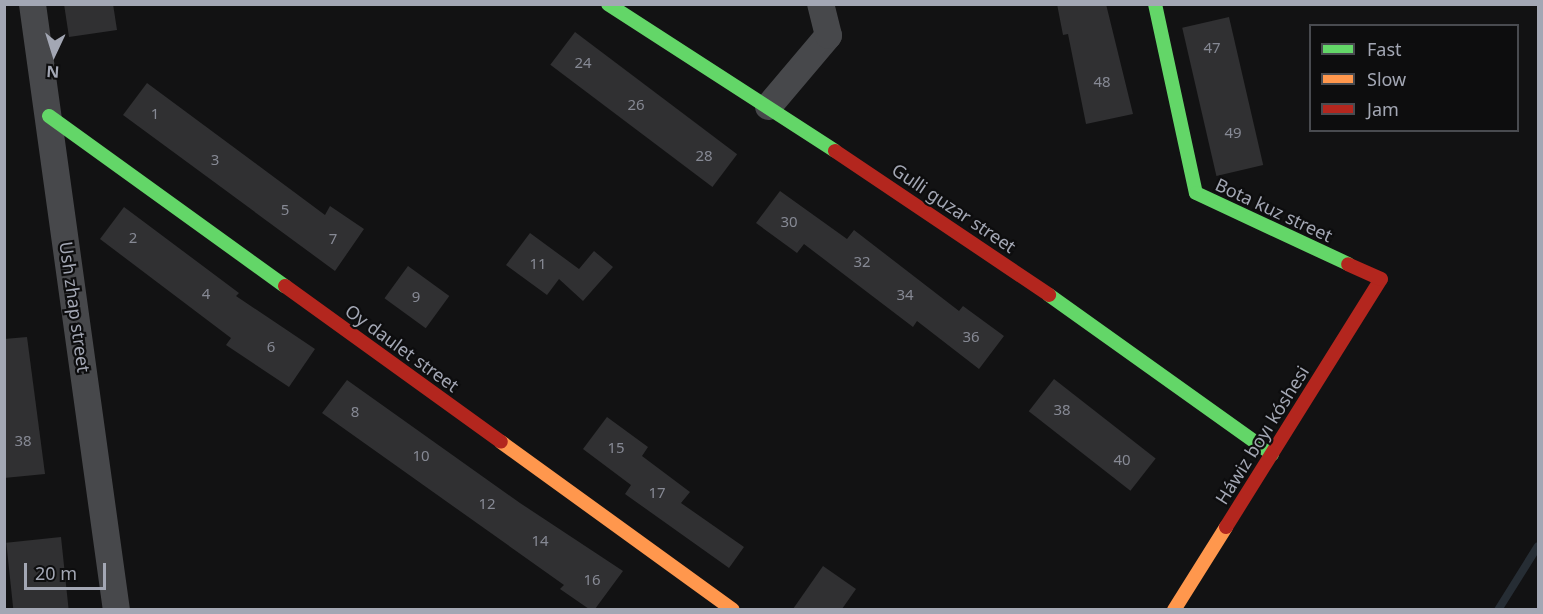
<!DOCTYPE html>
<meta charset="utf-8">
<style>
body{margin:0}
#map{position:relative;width:1543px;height:614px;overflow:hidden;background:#121213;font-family:"Noto Sans",sans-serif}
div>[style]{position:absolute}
.stream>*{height:8px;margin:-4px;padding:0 4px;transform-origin:4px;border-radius:4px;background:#262d34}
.building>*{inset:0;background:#303032;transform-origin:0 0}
.street>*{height:27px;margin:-13.5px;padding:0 13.5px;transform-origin:13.5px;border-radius:13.5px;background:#47484b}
.fast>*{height:14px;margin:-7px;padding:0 7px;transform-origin:7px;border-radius:7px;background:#63d668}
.slow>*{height:14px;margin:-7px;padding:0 7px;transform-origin:7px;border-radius:7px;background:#ff974d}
.jam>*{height:14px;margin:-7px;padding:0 7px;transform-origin:7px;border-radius:7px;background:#b3261e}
span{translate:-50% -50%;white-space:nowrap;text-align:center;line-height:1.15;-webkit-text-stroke:4.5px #0d0d0e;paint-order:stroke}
.number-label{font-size:15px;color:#868994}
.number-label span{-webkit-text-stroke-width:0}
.street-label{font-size:18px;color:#a3a7b4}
.frame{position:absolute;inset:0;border:6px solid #a3a7b4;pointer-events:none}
.legend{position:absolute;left:1309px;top:24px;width:210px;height:108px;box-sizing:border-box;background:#0d0d0e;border:2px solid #494b50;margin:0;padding:8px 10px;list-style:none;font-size:18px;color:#a3a7b4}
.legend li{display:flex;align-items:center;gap:12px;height:30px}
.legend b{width:30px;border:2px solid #494b50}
.north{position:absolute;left:24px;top:24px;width:60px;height:60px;-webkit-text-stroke:4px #0d0d0e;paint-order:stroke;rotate:184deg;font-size:16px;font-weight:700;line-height:24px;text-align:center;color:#a3a7b4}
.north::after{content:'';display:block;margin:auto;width:21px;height:27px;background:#a3a7b4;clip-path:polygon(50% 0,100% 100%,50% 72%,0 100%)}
.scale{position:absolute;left:24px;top:563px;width:82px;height:27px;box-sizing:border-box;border:3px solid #a3a7b4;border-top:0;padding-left:8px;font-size:18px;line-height:21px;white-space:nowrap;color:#a3a7b4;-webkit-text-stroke:4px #0d0d0e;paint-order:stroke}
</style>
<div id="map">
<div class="stream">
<div style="left:1498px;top:610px;width:75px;rotate:-58deg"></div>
</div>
<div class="building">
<div style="clip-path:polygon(64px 4px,113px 4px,117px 30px,69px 37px)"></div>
<div style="clip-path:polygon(1057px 4px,1106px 4px,1133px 114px,1086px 124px,1068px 34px,1063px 35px)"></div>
<div style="left:1229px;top:17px;width:152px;height:48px;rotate:77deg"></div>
<div style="left:575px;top:32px;width:203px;height:41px;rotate:37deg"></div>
<div style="clip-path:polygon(147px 83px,325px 215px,330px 206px,364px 229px,335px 271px,123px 115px)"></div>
<div style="clip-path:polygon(780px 191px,847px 239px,854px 230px,959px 311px,963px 306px,1004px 336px,979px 369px,917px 321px,913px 327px,804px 244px,797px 253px,756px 223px)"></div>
<div style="clip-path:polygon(124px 207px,239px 293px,236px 296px,315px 349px,289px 387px,226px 345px,231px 338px,100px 239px)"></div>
<div style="clip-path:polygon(530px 233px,579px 269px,594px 251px,613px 267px,583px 301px,559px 279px,547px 295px,506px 265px)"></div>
<div style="left:408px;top:266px;width:51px;height:40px;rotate:36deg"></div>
<div style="clip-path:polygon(27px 337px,45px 474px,4px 478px,4px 339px)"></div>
<div style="left:1054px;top:379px;width:129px;height:41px;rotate:38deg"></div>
<div style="clip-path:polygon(347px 380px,520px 503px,623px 571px,595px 609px,589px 609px,560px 589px,564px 585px,322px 413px)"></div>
<div style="clip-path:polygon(607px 417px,648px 447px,642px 456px,690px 492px,681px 503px,744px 547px,729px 568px,625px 494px,631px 485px,583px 449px)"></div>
<div style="left:61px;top:537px;width:72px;height:55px;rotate:84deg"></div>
<div style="clip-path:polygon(823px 566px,856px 589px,842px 609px,793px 609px)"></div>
</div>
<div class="street">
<div style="left:32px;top:4px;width:612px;rotate:82.11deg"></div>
<div style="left:768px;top:106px;width:93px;rotate:-49.8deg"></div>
<div style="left:828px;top:35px;width:32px;rotate:-104deg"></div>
</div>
<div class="fast">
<div style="left:608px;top:4px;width:270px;rotate:32.9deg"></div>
<div style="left:1155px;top:4px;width:193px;rotate:77.8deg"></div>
<div style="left:1196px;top:193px;width:168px;rotate:25deg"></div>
<div style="left:49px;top:116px;width:291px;rotate:35.8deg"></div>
<div style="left:1049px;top:295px;width:274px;rotate:35.5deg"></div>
</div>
<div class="slow">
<div style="left:501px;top:442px;width:286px;rotate:35.9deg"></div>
<div style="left:1174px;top:610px;width:98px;rotate:-57.9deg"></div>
</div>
<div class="jam">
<div style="left:835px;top:151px;width:258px;rotate:33.9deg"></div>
<div style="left:285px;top:286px;width:266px;rotate:35.8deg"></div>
<div style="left:1226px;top:527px;width:292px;rotate:-58deg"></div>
<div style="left:1381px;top:279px;width:36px;rotate:-156deg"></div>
</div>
<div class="number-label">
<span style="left:1212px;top:48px">47</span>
<span style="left:583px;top:63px">24</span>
<span style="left:1102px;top:82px">48</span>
<span style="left:636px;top:105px">26</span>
<span style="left:155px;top:114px">1</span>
<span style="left:1233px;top:133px">49</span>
<span style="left:704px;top:156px">28</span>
<span style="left:215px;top:160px">3</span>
<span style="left:285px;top:210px">5</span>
<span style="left:789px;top:222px">30</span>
<span style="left:133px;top:238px">2</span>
<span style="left:333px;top:239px">7</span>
<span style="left:862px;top:262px">32</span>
<span style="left:538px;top:264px">11</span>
<span style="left:206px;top:294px">4</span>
<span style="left:905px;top:295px">34</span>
<span style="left:416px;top:297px">9</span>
<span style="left:971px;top:337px">36</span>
<span style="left:271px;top:347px">6</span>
<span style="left:1062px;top:410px">38</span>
<span style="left:355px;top:412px">8</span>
<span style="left:23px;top:441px">38</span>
<span style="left:616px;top:448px">15</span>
<span style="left:421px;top:456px">10</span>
<span style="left:1122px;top:460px">40</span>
<span style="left:657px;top:493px">17</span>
<span style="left:487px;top:504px">12</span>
<span style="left:540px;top:541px">14</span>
<span style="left:592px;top:580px">16</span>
</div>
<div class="street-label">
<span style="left:954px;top:208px;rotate:34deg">Gulli guzar street</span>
<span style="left:1274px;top:210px;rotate:25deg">Bota kuz street</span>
<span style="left:75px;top:307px;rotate:82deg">Ush zhap street</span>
<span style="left:402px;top:348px;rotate:36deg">Oy daulet street</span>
<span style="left:1262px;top:435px;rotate:-58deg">Háwiz boyı kóshesi</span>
</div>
<div class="frame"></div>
<ul class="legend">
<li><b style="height:8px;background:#63d668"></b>Fast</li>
<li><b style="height:8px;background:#ff974d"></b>Slow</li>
<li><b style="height:8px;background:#b3261e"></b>Jam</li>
</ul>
<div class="north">N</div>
<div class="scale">20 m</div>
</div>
